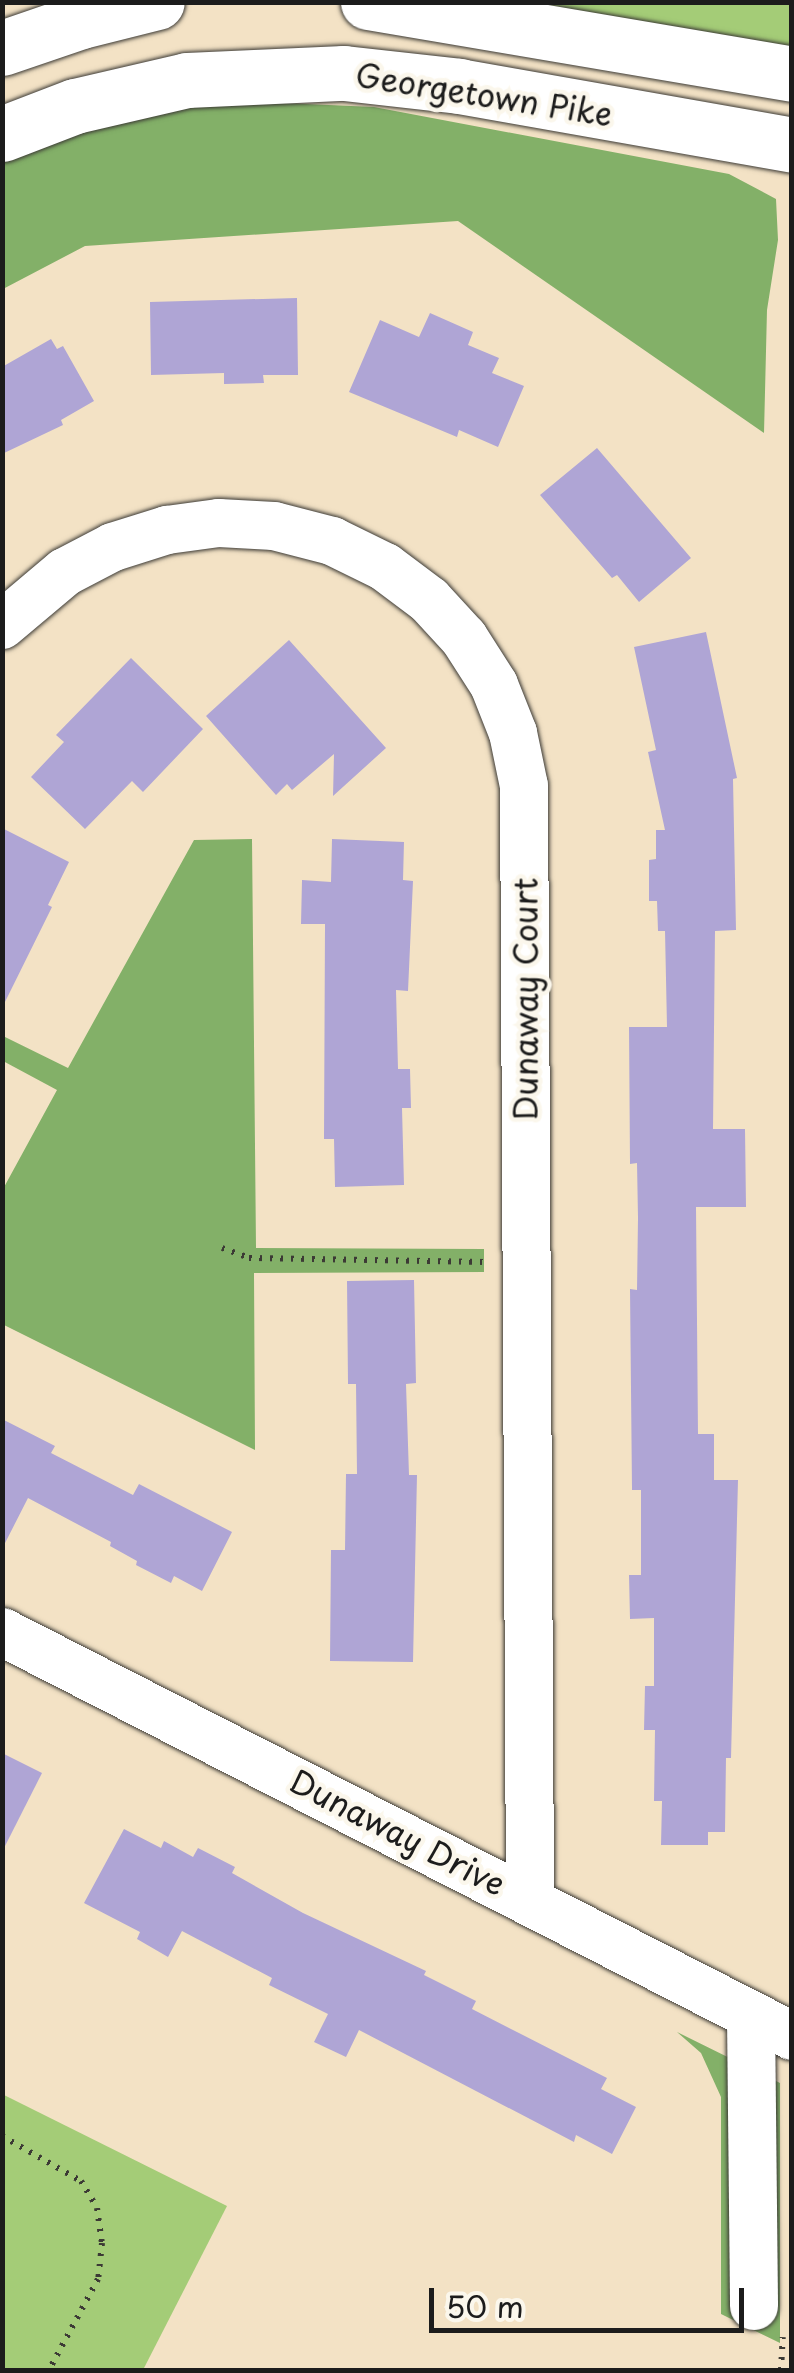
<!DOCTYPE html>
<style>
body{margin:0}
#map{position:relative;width:794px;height:2373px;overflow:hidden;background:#f3e2c5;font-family:"Playpen Sans",sans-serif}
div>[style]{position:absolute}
.green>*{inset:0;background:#a4cc77}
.forest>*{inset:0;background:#83b068}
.building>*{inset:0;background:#afa5d5}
.path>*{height:6px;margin-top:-3px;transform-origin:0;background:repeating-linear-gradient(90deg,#3c3a35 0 2.5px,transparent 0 10.5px)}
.roads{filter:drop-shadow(0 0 2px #3c3a35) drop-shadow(0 0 2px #3c3a35)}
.minor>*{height:48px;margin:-24px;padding:0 24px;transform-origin:24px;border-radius:24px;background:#fff}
.primary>*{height:55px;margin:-27.5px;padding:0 27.5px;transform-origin:27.5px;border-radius:27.5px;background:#fff}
span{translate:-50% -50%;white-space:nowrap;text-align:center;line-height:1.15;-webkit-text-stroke:9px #fbf7ec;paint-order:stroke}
.street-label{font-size:32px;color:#1c1c1c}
.frame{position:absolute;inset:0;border:5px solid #1c1c1c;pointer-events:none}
.scale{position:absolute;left:429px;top:2288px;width:315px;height:45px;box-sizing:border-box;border:5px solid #1c1c1c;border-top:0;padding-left:12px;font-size:30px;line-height:35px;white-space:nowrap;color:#1c1c1c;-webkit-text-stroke:8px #fbf7ec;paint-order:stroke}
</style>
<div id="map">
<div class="green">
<div style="clip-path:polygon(468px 3px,791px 3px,791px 63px)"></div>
<div style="clip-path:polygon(2px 2094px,227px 2206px,143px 2370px,3px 2370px)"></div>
</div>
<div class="forest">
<div style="clip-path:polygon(238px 101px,374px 107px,729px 174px,776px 199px,778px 240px,767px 310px,764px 433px,458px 221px,85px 246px,3px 289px,3px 163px,99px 120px)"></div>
<div style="clip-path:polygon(252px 839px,256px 1248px,484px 1249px,484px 1272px,254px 1273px,255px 1450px,2px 1324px,3px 1189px,57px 1090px,3px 1061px,3px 1036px,68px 1068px,194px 840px)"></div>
<div style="clip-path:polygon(677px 2032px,780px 2083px,780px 2343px,721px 2314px,721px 2097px,701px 2053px)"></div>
</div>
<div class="building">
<div style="clip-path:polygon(297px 298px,298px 375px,263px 375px,264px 383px,224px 384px,224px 373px,151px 375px,150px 302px)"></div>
<div style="clip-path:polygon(430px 313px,473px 332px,468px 345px,499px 358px,492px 373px,524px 386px,498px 447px,459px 430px,457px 437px,349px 392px,380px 320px,419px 337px)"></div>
<div style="clip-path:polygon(51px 339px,57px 349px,63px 346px,94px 401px,61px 420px,63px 425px,2px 454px,2px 367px)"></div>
<div style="clip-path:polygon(597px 448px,691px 558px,639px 602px,617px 575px,612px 578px,540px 495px)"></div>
<div style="clip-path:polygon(706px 632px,737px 778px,733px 779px,736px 930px,715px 931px,713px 1129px,745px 1129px,746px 1207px,696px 1207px,698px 1434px,714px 1434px,714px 1480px,738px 1480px,731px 1758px,726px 1758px,725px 1832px,708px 1832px,708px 1845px,661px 1845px,662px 1801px,654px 1801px,655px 1730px,644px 1730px,645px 1686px,654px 1686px,654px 1618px,630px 1619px,629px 1575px,641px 1575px,641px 1490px,632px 1490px,630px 1289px,637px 1290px,638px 1218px,637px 1163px,630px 1164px,629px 1027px,667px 1027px,665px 931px,658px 931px,657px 901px,649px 901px,649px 860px,656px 859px,656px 830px,665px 830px,648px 752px,656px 750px,634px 647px)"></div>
<div style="clip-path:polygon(289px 640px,386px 748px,333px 796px,334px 754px,292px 790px,287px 784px,276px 795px,206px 716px)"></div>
<div style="clip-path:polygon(131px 658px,203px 729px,143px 792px,132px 781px,85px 829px,31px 777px,64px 742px,56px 735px)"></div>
<div style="clip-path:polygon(2px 828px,69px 862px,48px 905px,52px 907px,2px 1008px)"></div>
<div style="clip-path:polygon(332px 839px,404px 842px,403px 880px,413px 881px,408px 991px,396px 990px,398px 1069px,410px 1069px,411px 1108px,402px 1108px,404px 1185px,335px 1187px,334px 1139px,324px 1139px,325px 924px,301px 924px,302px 880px,331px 882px)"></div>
<div style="clip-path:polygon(414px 1280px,416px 1383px,406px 1384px,409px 1475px,417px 1475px,413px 1662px,330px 1661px,331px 1550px,345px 1550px,346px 1474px,357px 1474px,356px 1384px,348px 1384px,347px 1281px)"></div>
<div style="clip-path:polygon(2px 1419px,55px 1446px,51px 1453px,133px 1495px,139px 1484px,232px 1532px,202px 1591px,174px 1576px,171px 1583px,136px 1565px,137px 1561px,110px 1546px,111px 1542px,28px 1498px,2px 1549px)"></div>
<div style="clip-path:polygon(2px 1753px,42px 1773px,2px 1852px)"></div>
<div style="clip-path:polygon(124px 1829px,161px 1848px,164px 1841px,193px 1857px,198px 1848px,235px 1867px,232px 1873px,303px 1913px,426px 1971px,424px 1975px,476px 2001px,472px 2009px,607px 2078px,601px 2089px,636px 2107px,612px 2154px,576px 2135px,574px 2142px,359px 2030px,346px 2057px,314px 2042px,328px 2014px,269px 1985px,272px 1978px,182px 1931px,168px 1957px,137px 1939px,140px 1932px,84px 1903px)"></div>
</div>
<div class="path">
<div style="left:792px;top:284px;width:19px;rotate:90deg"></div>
<div style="left:222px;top:1248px;width:29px;rotate:20deg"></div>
<div style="left:249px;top:1258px;width:236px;rotate:1deg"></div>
<div style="left:2px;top:2136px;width:91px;rotate:29.7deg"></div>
<div style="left:81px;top:2181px;width:31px;rotate:59deg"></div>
<div style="left:97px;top:2208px;width:35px;rotate:82deg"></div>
<div style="left:102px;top:2243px;width:36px;rotate:96deg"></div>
<div style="left:98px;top:2279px;width:103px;rotate:118.3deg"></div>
<div style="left:781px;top:2370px;width:33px;rotate:-87deg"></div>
</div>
<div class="roads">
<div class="minor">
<div style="left:2px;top:625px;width:82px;rotate:-40.1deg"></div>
<div style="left:65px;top:572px;width:54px;rotate:-27.5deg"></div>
<div style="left:113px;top:547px;width:57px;rotate:-17.5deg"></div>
<div style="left:167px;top:530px;width:52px;rotate:-7.7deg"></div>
<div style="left:219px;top:523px;width:55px;rotate:3.1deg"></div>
<div style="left:274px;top:526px;width:60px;rotate:14.5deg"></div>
<div style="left:332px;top:541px;width:59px;rotate:26.1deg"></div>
<div style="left:385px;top:567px;width:55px;rotate:36.9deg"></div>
<div style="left:429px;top:600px;width:52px;rotate:47.4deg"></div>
<div style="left:464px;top:638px;width:56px;rotate:57.4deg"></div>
<div style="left:494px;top:685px;width:52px;rotate:68.4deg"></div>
<div style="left:513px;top:733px;width:54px;rotate:78.3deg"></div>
<div style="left:524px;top:786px;width:1112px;rotate:89.69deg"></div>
<div style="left:2px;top:1632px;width:887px;rotate:27.08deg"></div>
<div style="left:751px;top:2016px;width:290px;rotate:89.4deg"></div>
</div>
<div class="primary">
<div style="left:368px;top:2px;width:430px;rotate:9.6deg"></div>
<div style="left:2px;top:48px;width:83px;rotate:-18.9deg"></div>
<div style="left:81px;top:21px;width:78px;rotate:-14deg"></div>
<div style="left:2px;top:134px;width:78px;rotate:-21deg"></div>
<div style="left:75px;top:106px;width:115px;rotate:-13.1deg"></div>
<div style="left:187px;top:80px;width:157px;rotate:-2.6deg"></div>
<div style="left:344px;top:73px;width:116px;rotate:6.4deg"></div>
<div style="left:459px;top:86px;width:338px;rotate:10deg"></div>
</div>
</div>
<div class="street-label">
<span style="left:484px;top:94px;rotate:9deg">Georgetown Pike</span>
<span style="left:525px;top:999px;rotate:-90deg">Dunaway Court</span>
<span style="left:398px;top:1832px;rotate:27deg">Dunaway Drive</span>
</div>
<div class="frame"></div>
<div class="scale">50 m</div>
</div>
